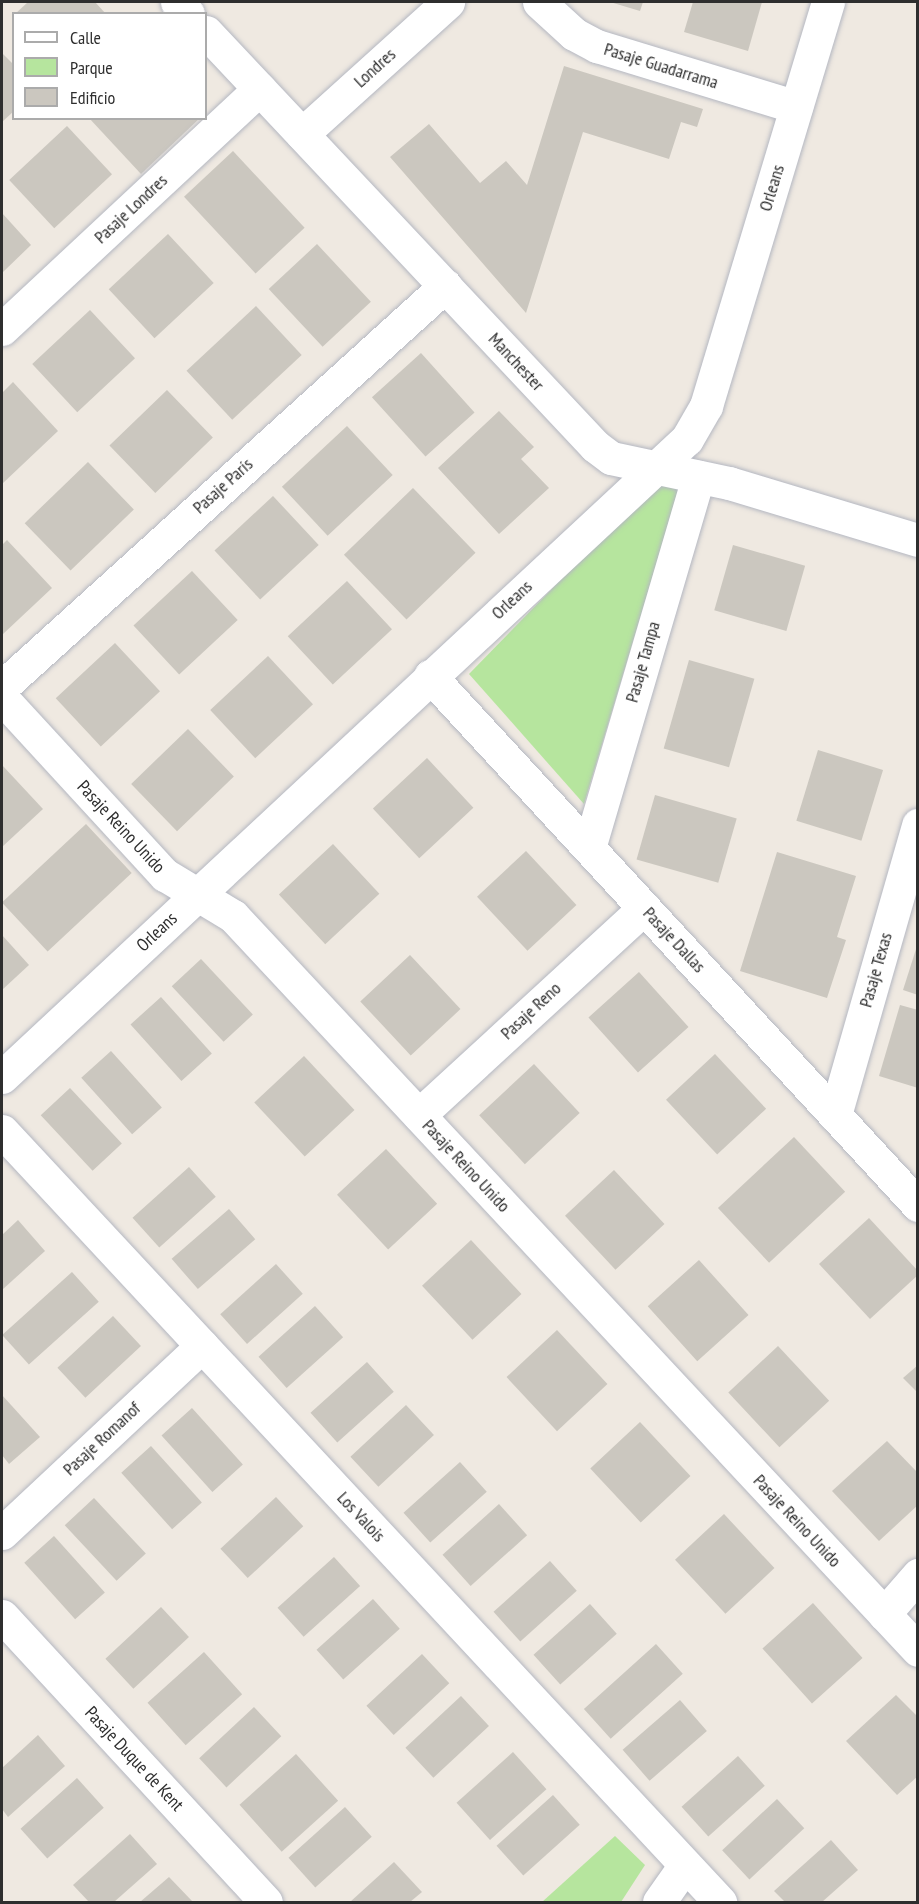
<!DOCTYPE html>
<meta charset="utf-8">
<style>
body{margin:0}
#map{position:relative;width:919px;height:1904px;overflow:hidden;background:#efe9e1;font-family:"PT Sans Narrow",sans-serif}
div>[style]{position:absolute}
.green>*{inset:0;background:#b6e59e}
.building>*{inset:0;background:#cbc7bf;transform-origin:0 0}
.roads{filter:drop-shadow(0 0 2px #b4b7c1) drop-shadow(0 0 2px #b4b7c1)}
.minor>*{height:33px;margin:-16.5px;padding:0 16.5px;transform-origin:16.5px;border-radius:16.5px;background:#fff}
span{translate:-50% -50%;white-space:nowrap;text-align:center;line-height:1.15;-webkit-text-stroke:6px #fff;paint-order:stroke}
.street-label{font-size:18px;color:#2e2e2e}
.frame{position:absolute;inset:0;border:3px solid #2e2e2e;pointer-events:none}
.legend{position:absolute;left:12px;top:12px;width:195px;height:108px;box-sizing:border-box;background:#fff;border:2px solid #ababab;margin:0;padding:8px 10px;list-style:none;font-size:18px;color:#2e2e2e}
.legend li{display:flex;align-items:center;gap:12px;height:30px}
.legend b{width:30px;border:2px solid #ababab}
</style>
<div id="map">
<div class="green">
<div style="clip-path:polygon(664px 474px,681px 482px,584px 804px,469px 674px)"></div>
<div style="clip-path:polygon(615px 1836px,645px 1865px,621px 1902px,542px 1902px)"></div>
</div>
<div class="building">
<div style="clip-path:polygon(28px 2px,95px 2px,106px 14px,15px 14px)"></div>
<div style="clip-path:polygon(610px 2px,643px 2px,640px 11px)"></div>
<div style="clip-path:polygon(693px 2px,762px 2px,748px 51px,684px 32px)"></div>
<div style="clip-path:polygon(2px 53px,14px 65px,14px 111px,2px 122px)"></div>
<div style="clip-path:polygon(564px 66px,703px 109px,697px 127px,681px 122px,669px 159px,583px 132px,526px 313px,390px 157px,429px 124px,480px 183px,506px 161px,527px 185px)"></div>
<div style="clip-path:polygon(89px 118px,200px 118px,141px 174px)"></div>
<div style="left:67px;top:126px;width:66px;height:79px;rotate:47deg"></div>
<div style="left:233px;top:151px;width:105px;height:67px;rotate:47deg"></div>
<div style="clip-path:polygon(2px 213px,31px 245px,2px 273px)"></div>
<div style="left:168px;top:234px;width:67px;height:81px;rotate:47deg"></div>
<div style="left:317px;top:244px;width:79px;height:66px;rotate:47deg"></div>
<div style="left:256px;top:306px;width:67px;height:95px;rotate:47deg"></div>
<div style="left:90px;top:310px;width:66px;height:79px;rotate:47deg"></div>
<div style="left:421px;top:353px;width:80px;height:66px;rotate:48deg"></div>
<div style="clip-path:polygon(13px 382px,58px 431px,2px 484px,2px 393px)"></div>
<div style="left:167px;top:390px;width:66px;height:80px;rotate:46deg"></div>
<div style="clip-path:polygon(499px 411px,534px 447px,521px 459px,549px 488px,499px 534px,438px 468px)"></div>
<div style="left:347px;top:426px;width:67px;height:89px;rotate:47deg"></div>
<div style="left:88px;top:462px;width:66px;height:88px;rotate:46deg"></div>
<div style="left:413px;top:488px;width:90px;height:96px;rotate:46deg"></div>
<div style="left:273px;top:496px;width:67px;height:80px;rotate:47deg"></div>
<div style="clip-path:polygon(7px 540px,52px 588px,2px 635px,2px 545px)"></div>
<div style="left:733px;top:545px;width:75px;height:68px;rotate:16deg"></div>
<div style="left:192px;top:571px;width:67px;height:80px;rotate:47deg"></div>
<div style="left:347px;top:581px;width:66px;height:81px;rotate:47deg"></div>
<div style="left:115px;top:643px;width:66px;height:81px;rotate:47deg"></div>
<div style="left:268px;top:656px;width:66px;height:79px;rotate:47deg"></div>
<div style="left:689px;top:660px;width:68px;height:92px;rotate:16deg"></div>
<div style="left:188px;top:729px;width:66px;height:79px;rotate:46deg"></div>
<div style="left:818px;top:750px;width:68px;height:74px;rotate:17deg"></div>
<div style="left:427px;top:758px;width:68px;height:74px;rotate:47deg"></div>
<div style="clip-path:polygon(2px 765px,43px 809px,2px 847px)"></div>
<div style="left:655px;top:795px;width:85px;height:67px;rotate:16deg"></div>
<div style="left:86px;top:824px;width:67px;height:115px;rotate:47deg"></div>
<div style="left:333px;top:844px;width:68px;height:74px;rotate:47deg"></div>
<div style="left:526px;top:851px;width:74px;height:67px;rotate:47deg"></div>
<div style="clip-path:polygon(777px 852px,856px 876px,837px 937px,846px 940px,827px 998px,740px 971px)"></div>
<div style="clip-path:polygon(2px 935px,29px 965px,2px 990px)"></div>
<div style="clip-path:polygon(917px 946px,918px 946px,918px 995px,903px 990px)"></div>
<div style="left:410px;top:955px;width:74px;height:68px;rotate:47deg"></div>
<div style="left:201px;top:959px;width:76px;height:40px;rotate:47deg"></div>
<div style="left:639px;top:972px;width:74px;height:68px;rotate:48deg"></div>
<div style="left:161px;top:997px;width:76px;height:41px;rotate:48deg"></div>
<div style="clip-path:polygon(900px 1005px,918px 1010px,918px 1088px,879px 1076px)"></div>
<div style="left:111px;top:1051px;width:76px;height:40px;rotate:48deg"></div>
<div style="left:715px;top:1054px;width:75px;height:67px;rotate:47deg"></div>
<div style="left:304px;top:1056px;width:74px;height:68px;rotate:47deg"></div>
<div style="left:534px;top:1064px;width:67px;height:75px;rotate:47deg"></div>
<div style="left:70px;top:1088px;width:76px;height:40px;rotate:47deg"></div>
<div style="left:794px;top:1137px;width:75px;height:104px;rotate:47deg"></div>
<div style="left:386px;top:1149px;width:75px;height:67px;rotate:47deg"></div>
<div style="left:189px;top:1167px;width:40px;height:76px;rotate:48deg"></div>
<div style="left:614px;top:1170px;width:74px;height:67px;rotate:47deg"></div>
<div style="left:229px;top:1209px;width:40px;height:76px;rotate:49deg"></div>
<div style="clip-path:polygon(869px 1218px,918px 1271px,918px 1275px,870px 1319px,819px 1264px)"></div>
<div style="clip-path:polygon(18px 1220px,45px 1251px,2px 1290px,2px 1235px)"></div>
<div style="left:471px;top:1240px;width:74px;height:67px;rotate:47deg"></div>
<div style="left:699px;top:1260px;width:74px;height:69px;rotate:48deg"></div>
<div style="left:276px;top:1264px;width:40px;height:75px;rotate:48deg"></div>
<div style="left:72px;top:1272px;width:40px;height:94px;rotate:48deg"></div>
<div style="left:315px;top:1306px;width:42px;height:76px;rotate:48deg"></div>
<div style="left:113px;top:1316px;width:41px;height:76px;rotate:47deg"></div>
<div style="left:557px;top:1330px;width:74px;height:69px;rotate:47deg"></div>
<div style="left:778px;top:1346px;width:75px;height:68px;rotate:47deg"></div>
<div style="left:367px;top:1362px;width:40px;height:76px;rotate:48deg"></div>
<div style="clip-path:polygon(918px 1365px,918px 1393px,903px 1378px)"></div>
<div style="clip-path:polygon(2px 1395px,40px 1437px,9px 1464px,2px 1455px)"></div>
<div style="left:406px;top:1405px;width:41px;height:76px;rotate:47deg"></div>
<div style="left:192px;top:1408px;width:76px;height:41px;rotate:48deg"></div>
<div style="left:640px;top:1422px;width:74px;height:68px;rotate:47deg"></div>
<div style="clip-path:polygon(887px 1441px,918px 1473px,918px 1505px,879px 1541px,832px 1491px)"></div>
<div style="left:151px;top:1446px;width:76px;height:40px;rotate:48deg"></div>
<div style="left:460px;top:1462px;width:40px;height:76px;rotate:48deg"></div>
<div style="left:276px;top:1497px;width:40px;height:76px;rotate:47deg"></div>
<div style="left:94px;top:1498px;width:76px;height:40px;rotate:47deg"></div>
<div style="left:499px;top:1504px;width:42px;height:76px;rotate:48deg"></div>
<div style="left:724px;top:1514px;width:74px;height:67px;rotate:47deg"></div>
<div style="left:54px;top:1536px;width:76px;height:40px;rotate:48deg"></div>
<div style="left:334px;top:1557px;width:39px;height:76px;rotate:48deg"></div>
<div style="left:550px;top:1561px;width:40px;height:76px;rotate:48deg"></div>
<div style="left:373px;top:1599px;width:40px;height:76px;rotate:48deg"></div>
<div style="left:813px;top:1603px;width:74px;height:68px;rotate:48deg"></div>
<div style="left:590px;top:1604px;width:40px;height:76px;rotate:48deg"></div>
<div style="left:161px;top:1607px;width:41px;height:76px;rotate:47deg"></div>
<div style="left:656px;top:1644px;width:40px;height:97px;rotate:48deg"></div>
<div style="left:204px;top:1652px;width:57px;height:76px;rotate:48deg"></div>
<div style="left:422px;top:1654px;width:40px;height:76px;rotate:47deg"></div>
<div style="clip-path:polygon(896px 1695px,918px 1717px,918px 1776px,897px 1795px,846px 1741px)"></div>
<div style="left:461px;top:1696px;width:41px;height:76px;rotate:47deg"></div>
<div style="left:680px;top:1700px;width:41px;height:76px;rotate:49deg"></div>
<div style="left:254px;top:1707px;width:40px;height:75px;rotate:47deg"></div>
<div style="clip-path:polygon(38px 1735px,65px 1766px,8px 1817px,2px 1809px,2px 1768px)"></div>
<div style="left:513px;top:1752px;width:50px;height:76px;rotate:48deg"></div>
<div style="left:296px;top:1754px;width:63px;height:76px;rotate:48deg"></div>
<div style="left:738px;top:1756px;width:40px;height:76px;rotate:48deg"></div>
<div style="left:77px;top:1778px;width:40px;height:76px;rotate:48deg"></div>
<div style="left:553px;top:1795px;width:40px;height:76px;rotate:48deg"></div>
<div style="left:777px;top:1799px;width:40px;height:75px;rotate:47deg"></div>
<div style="left:345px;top:1807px;width:40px;height:76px;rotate:48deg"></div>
<div style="clip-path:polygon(130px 1834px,157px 1864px,114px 1902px,89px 1902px,73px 1885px)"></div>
<div style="clip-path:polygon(831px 1840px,858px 1870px,822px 1902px,785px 1902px,774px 1891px)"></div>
<div style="clip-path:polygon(394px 1862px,422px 1892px,410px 1902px,350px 1902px)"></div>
<div style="clip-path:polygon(169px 1877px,193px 1902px,140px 1902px)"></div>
</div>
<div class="roads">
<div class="minor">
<div style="left:177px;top:2px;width:16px;rotate:47deg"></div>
<div style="left:539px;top:2px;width:47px;rotate:42.4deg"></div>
<div style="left:574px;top:34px;width:26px;rotate:28deg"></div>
<div style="left:597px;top:46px;width:208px;rotate:17deg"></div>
<div style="left:206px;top:32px;width:568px;rotate:46.78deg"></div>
<div style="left:595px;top:446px;width:20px;rotate:37deg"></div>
<div style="left:611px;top:458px;width:121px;rotate:12deg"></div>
<div style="left:729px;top:483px;width:197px;rotate:16.8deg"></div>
<div style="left:302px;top:134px;width:197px;rotate:-42.1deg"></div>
<div style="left:2px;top:329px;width:352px;rotate:-43deg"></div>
<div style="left:430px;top:676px;width:720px;rotate:47.31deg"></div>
<div style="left:2px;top:687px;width:598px;rotate:-42.15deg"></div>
<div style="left:2px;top:698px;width:241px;rotate:47.4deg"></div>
<div style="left:165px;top:875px;width:79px;rotate:31.1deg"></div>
<div style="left:233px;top:916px;width:1004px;rotate:46.98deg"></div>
<div style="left:589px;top:848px;width:387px;rotate:-73.6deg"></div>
<div style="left:2px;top:1077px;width:936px;rotate:-42.97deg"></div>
<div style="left:687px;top:439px;width:38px;rotate:-60deg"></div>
<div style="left:706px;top:406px;width:422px;rotate:-73.2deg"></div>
<div style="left:419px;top:1115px;width:306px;rotate:-42.6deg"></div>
<div style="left:835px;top:1115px;width:302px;rotate:-74deg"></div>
<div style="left:2px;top:1131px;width:1054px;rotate:47.04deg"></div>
<div style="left:2px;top:1533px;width:274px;rotate:-43.1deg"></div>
<div style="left:884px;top:1614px;width:52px;rotate:-48.9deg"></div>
<div style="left:2px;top:1616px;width:389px;rotate:47.3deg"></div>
<div style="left:659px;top:1902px;width:45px;rotate:-54.9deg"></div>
</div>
</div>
<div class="street-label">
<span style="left:661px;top:66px;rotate:17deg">Pasaje Guadarrama</span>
<span style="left:375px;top:68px;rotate:-42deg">Londres</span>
<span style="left:772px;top:188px;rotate:-73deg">Orleans</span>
<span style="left:131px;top:209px;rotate:-43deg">Pasaje Londres</span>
<span style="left:516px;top:362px;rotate:47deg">Manchester</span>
<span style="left:223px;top:486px;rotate:-42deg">Pasaje París</span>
<span style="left:512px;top:600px;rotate:-43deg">Orleans</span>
<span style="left:643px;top:662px;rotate:-74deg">Pasaje Tampa</span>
<span style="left:121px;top:827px;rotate:47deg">Pasaje Reino Unido</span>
<span style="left:157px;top:932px;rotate:-43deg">Orleans</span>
<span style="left:674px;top:940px;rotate:47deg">Pasaje Dallas</span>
<span style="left:876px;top:970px;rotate:-74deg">Pasaje Texas</span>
<span style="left:531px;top:1011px;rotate:-43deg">Pasaje Reno</span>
<span style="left:466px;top:1166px;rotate:47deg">Pasaje Reino Unido</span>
<span style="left:102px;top:1439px;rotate:-43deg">Pasaje Romanof</span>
<span style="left:361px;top:1517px;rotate:47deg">Los Valois</span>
<span style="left:797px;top:1521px;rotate:47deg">Pasaje Reino Unido</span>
<span style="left:134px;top:1759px;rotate:47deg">Pasaje Duque de Kent</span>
</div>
<div class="frame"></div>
<ul class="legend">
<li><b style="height:8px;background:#fff"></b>Calle</li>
<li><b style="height:16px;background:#b6e59e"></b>Parque</li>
<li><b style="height:16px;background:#cbc7bf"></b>Edificio</li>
</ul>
</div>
